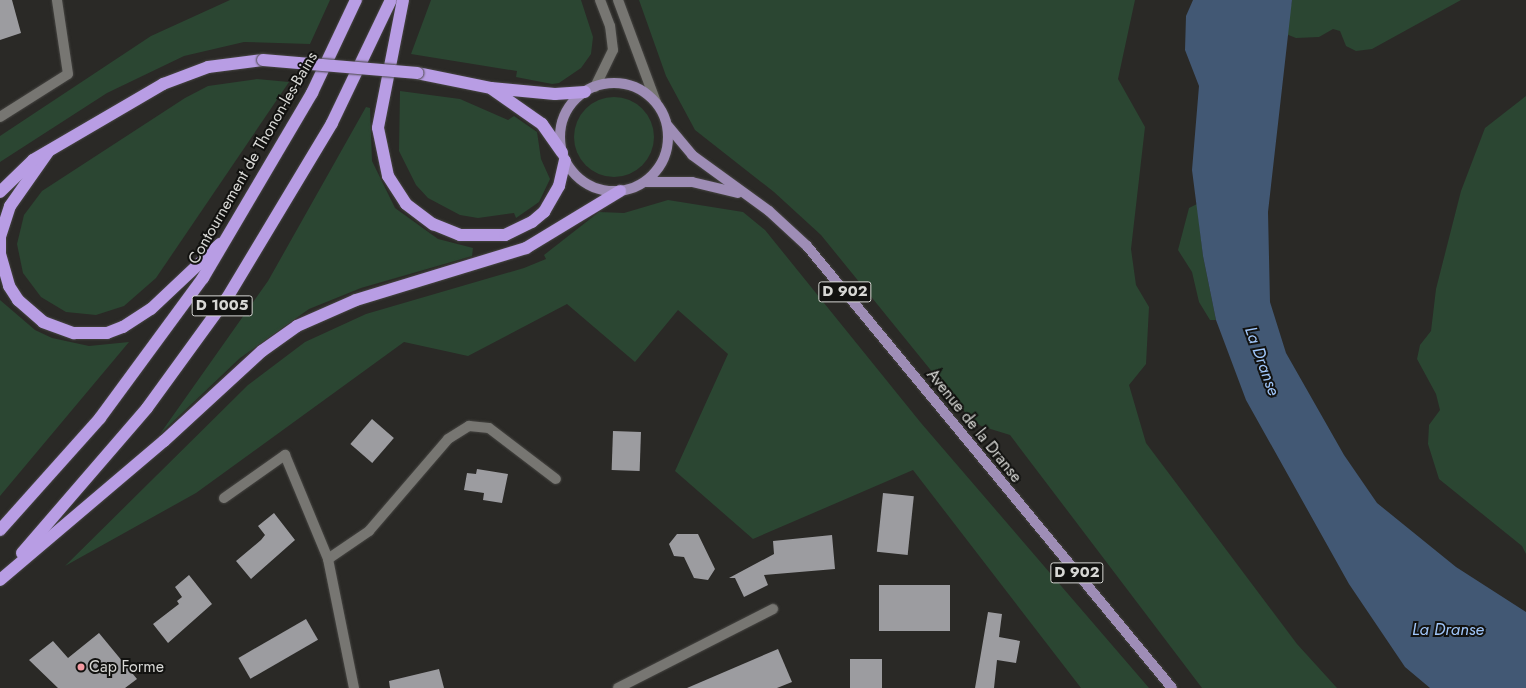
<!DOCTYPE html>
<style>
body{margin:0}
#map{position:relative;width:1526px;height:688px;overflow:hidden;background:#2a2926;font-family:Jost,sans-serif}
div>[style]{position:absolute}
.green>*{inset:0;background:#2b4632}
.round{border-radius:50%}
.water>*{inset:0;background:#425874}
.building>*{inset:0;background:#9c9ca0;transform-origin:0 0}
.roads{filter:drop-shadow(0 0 1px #464542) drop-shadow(0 0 1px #464542)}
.street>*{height:10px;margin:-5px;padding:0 5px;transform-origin:5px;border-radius:5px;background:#777672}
.secondary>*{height:10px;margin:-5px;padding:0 5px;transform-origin:5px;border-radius:5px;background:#777672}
.primary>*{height:10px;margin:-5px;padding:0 5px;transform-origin:5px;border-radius:5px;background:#9e8db6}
.primary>.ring{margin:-5px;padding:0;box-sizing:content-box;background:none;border:10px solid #9e8db6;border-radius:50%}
.highway>*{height:12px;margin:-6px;padding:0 6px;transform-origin:6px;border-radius:6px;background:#b89de4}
.bridges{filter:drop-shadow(0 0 1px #464542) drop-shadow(0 0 1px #464542)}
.highway-bridge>*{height:12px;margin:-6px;padding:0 6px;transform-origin:6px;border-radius:6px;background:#b89de4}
.dots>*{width:11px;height:11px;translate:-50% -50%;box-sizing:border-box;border:2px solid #121210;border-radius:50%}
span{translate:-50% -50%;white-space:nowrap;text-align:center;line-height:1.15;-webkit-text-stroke:4px #121210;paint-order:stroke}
.shield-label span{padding:1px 3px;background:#121210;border:1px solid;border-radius:3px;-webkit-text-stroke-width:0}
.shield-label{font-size:15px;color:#d7d7d4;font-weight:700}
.street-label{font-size:16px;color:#d7d7d4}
.poi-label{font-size:16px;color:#d7d7d4}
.left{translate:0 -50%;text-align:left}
.water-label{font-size:17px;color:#a1c7fb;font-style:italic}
</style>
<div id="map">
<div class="green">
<div style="clip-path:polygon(230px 0,330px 0,310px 44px,244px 42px,184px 56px,107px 93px,0 162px,0 136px,151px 36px)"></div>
<div style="clip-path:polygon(431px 0,581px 0,593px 37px,591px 54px,581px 68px,559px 83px,552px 84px,516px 77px,517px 71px,411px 54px)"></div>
<div style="clip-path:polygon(639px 0,1135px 0,1118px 79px,1145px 127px,1131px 249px,1136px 285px,1149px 307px,1146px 364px,1129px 385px,1146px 443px,1297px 644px,1337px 688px,1202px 688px,1010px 435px,981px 426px,968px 416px,821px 235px,774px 192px,695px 130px,666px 76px)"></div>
<div style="clip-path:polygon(1292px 0,1461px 0,1372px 49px,1356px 51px,1346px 46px,1340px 31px,1333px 29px,1319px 37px,1296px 38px,1286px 34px)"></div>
<div style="clip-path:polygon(257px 79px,289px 82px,156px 278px,124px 306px,96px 315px,66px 312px,41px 297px,23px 273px,17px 244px,24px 215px,42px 191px,185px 98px,208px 86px)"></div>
<div style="clip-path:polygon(400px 91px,460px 99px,508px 120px,514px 116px,537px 132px,541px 159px,550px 179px,539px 202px,516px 218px,514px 213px,478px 218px,460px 215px,428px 198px,416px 185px,399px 151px)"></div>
<div style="clip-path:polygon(1526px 96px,1526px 554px,1522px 546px,1439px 479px,1428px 444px,1429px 425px,1440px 410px,1436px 394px,1417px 359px,1420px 345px,1431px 331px,1436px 289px,1461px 191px,1485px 128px)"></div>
<div class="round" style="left:574px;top:97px;width:80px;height:80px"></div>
<div style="clip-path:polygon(366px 107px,370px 108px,372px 161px,395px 208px,438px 239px,473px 248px,472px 256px,361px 288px,309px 309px,240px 358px,160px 434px,268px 281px)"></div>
<div style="clip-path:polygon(668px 200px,743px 212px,765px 230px,921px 423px,1149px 688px,1081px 688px,913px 470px,753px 539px,675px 471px,728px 354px,678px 310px,635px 362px,567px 304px,468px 356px,404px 342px,196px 493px,65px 566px,248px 385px,305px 342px,366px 314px,524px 268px,546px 259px,544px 255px,599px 212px,624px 213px)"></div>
<div style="clip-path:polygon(1197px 204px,1203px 256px,1216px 320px,1210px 320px,1199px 302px,1192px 272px,1178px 250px,1189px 208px)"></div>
<div style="clip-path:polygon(0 300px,35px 330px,52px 338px,89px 346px,129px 342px,0 496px)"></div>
</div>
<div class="water">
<div style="clip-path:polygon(1193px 0,1292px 0,1268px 212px,1270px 302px,1286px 353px,1344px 455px,1377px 503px,1456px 567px,1526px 612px,1526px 688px,1430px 688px,1405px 667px,1349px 584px,1246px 400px,1216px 320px,1203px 256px,1192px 170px,1199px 86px,1185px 50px,1186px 16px)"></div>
</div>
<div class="building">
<div style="clip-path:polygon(0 0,12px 0,21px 33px,0 40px)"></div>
<div style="left:372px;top:419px;width:29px;height:33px;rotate:41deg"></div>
<div style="left:613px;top:431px;width:28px;height:39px;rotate:2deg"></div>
<div style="clip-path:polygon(477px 469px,508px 474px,502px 503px,483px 500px,484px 493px,464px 490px,467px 473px,476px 474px)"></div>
<div style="left:883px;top:493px;width:31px;height:59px;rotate:6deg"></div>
<div style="clip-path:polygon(274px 513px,295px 540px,251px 579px,236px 561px,261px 540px,265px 535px,258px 526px)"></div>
<div style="clip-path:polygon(677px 534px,698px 534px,715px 569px,708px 580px,694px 578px,684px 557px,674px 556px,669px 544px)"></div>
<div style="clip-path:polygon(832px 535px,835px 569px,764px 575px,768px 585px,744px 597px,735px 578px,729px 578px,774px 554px,773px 541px)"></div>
<div style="clip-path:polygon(189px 575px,212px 604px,168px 643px,153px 624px,179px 604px,177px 601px,182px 597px,175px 587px)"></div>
<div style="left:950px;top:585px;width:46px;height:71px;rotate:90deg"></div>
<div style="clip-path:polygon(988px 612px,1002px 614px,999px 637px,1020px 641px,1016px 663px,997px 660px,994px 688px,975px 688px)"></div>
<div style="left:306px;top:619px;width:24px;height:78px;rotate:60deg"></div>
<div style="clip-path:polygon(99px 633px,137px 679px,125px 688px,58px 688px,29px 660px,53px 641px,68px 658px)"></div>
<div style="clip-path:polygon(778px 649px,792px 682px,777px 688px,687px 688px)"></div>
<div style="left:850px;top:659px;width:32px;height:29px"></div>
<div style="clip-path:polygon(439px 669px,444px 688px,390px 688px,389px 681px)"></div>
</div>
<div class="roads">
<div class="street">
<div style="left:0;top:117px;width:80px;rotate:-32.3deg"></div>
<div style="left:68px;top:74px;width:75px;rotate:-98.5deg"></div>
<div style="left:224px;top:498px;width:75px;rotate:-35.2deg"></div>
<div style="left:285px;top:455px;width:113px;rotate:67.5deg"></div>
<div style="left:328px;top:559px;width:132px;rotate:78.6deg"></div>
<div style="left:328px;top:559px;width:50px;rotate:-34.3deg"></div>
<div style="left:369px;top:531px;width:121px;rotate:-49.3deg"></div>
<div style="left:448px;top:439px;width:25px;rotate:-32deg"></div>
<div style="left:469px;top:426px;width:20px;rotate:6deg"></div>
<div style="left:489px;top:428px;width:84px;rotate:37.3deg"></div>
<div style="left:618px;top:688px;width:174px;rotate:-27deg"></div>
</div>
<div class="secondary">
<div style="left:618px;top:0;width:109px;rotate:69.6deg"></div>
<div style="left:595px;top:87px;width:41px;rotate:-64.1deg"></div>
<div style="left:613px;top:50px;width:24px;rotate:-97deg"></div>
<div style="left:610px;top:26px;width:28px;rotate:-111deg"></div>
</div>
<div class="primary">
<div class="ring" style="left:560px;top:83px;width:98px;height:98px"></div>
<div style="left:668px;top:126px;width:38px;rotate:50deg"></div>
<div style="left:692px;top:155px;width:95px;rotate:36deg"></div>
<div style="left:769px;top:211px;width:52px;rotate:42.6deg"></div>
<div style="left:807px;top:246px;width:573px;rotate:50.45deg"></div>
<div style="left:646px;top:182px;width:46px"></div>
<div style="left:692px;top:182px;width:47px;rotate:13.4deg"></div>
</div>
<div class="highway">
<div style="left:403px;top:0;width:130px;rotate:101.1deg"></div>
<div style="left:378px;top:128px;width:49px;rotate:78.2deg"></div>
<div style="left:388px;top:176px;width:33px;rotate:57deg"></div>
<div style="left:406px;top:204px;width:34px;rotate:37deg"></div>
<div style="left:433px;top:224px;width:29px;rotate:22deg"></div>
<div style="left:460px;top:235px;width:45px"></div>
<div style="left:505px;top:235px;width:30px;rotate:-26deg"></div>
<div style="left:532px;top:222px;width:16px;rotate:-40deg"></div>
<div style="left:544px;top:212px;width:30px;rotate:-60deg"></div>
<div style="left:559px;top:186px;width:26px;rotate:-77deg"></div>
<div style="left:417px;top:73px;width:76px;rotate:11.5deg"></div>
<div style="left:491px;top:88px;width:64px;rotate:5.4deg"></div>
<div style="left:555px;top:94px;width:30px;rotate:-4deg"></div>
<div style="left:492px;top:89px;width:61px;rotate:35deg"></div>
<div style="left:542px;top:124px;width:35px;rotate:55deg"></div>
<div style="left:48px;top:152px;width:66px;rotate:125.1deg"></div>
<div style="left:10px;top:206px;width:33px;rotate:108deg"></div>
<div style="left:0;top:237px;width:17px;rotate:90deg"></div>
<div style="left:0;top:254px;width:33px;rotate:74deg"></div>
<div style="left:9px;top:286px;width:17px;rotate:57deg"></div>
<div style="left:18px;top:300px;width:33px;rotate:41deg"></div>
<div style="left:43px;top:322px;width:33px;rotate:20deg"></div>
<div style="left:74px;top:333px;width:33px"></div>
<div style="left:107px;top:333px;width:17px;rotate:-21deg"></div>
<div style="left:123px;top:327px;width:33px;rotate:-33deg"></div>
<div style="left:151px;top:309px;width:95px;rotate:-43.3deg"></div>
<div style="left:0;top:192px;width:46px;rotate:-44.1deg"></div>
<div style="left:33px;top:160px;width:151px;rotate:-30.3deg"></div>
<div style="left:163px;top:84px;width:48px;rotate:-20.7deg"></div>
<div style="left:208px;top:67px;width:55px;rotate:-7.3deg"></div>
<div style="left:0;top:530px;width:150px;rotate:-48.2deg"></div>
<div style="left:100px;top:418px;width:174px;rotate:-53.7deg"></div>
<div style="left:203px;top:278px;width:215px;rotate:-59.5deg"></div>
<div style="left:312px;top:93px;width:103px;rotate:-64.7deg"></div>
<div style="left:22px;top:553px;width:191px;rotate:-49.2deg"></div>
<div style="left:147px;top:408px;width:136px;rotate:-54deg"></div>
<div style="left:227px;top:298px;width:204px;rotate:-59deg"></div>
<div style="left:332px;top:123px;width:136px;rotate:-64.4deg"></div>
<div style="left:0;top:580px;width:215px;rotate:-40.3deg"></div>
<div style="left:164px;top:441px;width:133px;rotate:-42.6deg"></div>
<div style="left:262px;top:351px;width:43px;rotate:-35.5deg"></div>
<div style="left:297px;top:326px;width:64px;rotate:-23.8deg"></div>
<div style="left:356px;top:300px;width:178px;rotate:-17deg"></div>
<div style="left:526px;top:248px;width:110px;rotate:-31.2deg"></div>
</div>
</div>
<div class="bridges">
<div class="highway-bridge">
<div style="left:263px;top:60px;width:155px;rotate:4.8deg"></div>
</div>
</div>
<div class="dots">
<div style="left:81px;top:667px;background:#f49aa2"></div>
</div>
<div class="shield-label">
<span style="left:845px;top:292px">D 902</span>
<span style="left:222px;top:306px">D 1005</span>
<span style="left:1077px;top:573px">D 902</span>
</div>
<div class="street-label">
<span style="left:253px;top:158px;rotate:-60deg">Contournement de Thonon-les-Bains</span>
<span style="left:974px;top:426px;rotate:51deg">Avenue de la Dranse</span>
</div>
<div class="poi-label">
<span class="left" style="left:89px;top:667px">Cap Forme</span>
</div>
<div class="water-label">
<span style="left:1262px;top:361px;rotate:70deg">La Dranse</span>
<span style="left:1448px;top:630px">La Dranse</span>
</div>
</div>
